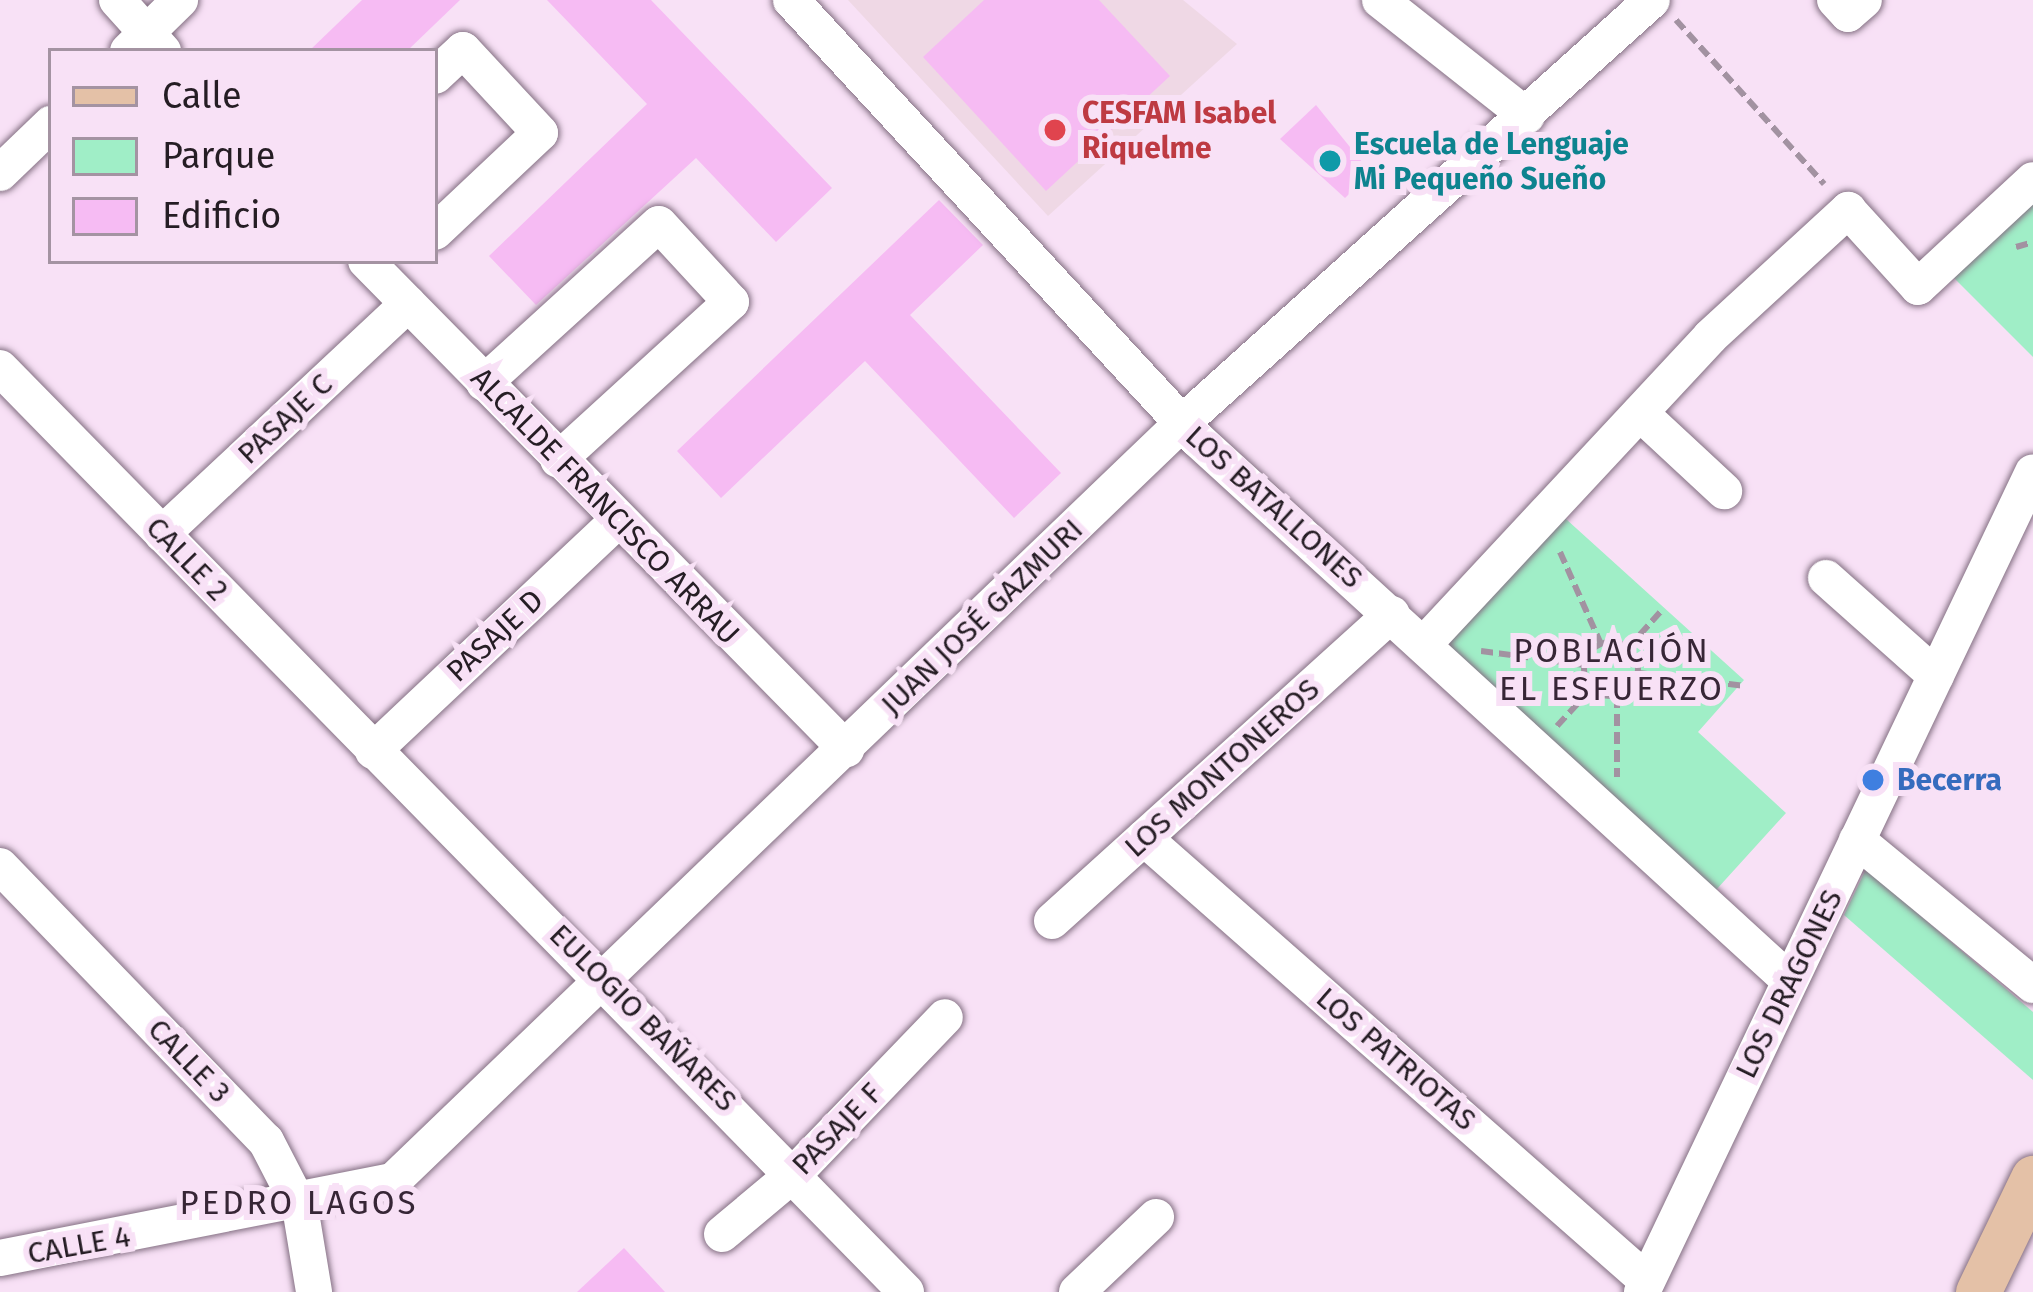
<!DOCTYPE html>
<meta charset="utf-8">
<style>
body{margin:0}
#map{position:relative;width:2033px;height:1292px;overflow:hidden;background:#f8e1f6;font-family:"Fira Sans",sans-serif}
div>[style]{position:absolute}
.medical>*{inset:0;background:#efd8e5}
.green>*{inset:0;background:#a0eec7}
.building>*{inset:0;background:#f6bbf3}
.path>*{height:6px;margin-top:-3px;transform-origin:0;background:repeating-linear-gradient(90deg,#a292a1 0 12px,transparent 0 18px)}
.path>.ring{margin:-3px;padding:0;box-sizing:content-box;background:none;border:6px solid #a292a1;border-radius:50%}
.roads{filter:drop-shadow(0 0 3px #847083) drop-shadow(0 0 3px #847083)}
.minor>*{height:36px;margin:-18px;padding:0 18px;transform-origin:18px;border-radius:18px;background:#fff}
.major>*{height:45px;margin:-22.5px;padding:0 22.5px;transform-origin:22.5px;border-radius:22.5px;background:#e4c1a7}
.dots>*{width:33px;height:33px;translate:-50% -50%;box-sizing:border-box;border:6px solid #f8e1f6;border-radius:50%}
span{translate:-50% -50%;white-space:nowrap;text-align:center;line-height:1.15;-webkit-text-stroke:12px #f8e1f6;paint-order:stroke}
.health-label{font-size:30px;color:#be3a42;font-weight:700}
.left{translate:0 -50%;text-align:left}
.culture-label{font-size:30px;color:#0d838f;font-weight:700}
.street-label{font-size:30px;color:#251d24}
.shop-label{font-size:30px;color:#366cbe;font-weight:700}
.neighbourhood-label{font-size:33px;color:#372636;letter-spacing:3px}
.legend{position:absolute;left:48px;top:48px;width:390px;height:216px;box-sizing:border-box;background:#f8e1f6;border:3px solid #a493a2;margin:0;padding:15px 21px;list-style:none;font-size:36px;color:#251d24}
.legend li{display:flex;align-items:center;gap:24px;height:60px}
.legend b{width:60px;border:3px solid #a493a2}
</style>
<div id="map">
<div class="medical">
<div style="clip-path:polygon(848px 0,1183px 0,1237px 44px,1048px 216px)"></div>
</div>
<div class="green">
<div style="clip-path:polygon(2033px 199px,2033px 357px,1954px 278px)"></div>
<div style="clip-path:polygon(1556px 510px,1744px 680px,1698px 732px,1786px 813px,1716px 890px,1440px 640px)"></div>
<div style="clip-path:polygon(1866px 869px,2033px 1012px,2033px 1080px,1844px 915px)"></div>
</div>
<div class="building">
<div style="clip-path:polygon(362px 0,460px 0,407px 51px,309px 51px)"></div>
<div style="clip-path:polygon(547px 0,651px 0,832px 188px,776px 242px,696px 158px,536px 305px,489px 256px,647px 104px)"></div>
<div style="clip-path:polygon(984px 0,1099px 0,1170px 76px,1046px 191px,923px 57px)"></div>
<div style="clip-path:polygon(1316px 105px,1371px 173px,1345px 198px,1280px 139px)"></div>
<div style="clip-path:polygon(939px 200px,983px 245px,910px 315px,1061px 473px,1014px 518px,865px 361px,721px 498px,677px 451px)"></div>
<div style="clip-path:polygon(624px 1248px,665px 1292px,577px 1292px)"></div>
</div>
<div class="path">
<div style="left:1676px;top:20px;width:221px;rotate:47.9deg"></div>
<div style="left:2016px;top:247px;width:18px;rotate:-16deg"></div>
<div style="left:1560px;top:552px;width:101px;rotate:66deg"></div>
<div class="ring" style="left:1584px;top:642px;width:48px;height:48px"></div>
<div style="left:1628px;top:648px;width:51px;rotate:-48.2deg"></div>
<div style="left:1481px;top:651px;width:104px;rotate:7.7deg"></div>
<div style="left:1639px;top:673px;width:107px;rotate:7deg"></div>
<div style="left:1617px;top:696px;width:81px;rotate:90deg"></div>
<div style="left:1557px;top:726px;width:50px;rotate:-47.4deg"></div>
</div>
<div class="roads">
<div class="minor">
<div style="left:117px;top:0;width:69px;rotate:48deg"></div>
<div style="left:791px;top:0;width:598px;rotate:47.24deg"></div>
<div style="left:1197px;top:439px;width:803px;rotate:42.43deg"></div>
<div style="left:1380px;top:0;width:187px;rotate:38.3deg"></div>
<div style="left:1835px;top:0;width:19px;rotate:47deg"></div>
<div style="left:1848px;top:14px;width:21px;rotate:-41deg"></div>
<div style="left:128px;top:51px;width:73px;rotate:-44.4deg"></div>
<div style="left:435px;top:76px;width:38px;rotate:-43deg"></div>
<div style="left:463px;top:50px;width:113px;rotate:47.1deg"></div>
<div style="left:540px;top:133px;width:144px;rotate:136.7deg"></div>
<div style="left:0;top:173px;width:71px;rotate:-43.9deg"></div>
<div style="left:366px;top:261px;width:685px;rotate:45.47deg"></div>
<div style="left:0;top:368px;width:1294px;rotate:45.56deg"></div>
<div style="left:484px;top:383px;width:236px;rotate:-42.3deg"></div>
<div style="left:659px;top:224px;width:106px;rotate:47.3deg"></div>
<div style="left:731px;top:302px;width:234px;rotate:137.6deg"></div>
<div style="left:1640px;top:413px;width:115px;rotate:42.9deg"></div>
<div style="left:162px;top:534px;width:337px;rotate:-43.1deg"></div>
<div style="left:1826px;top:578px;width:147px;rotate:41.7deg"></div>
<div style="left:1425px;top:643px;width:418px;rotate:-47deg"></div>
<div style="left:1710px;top:337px;width:188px;rotate:-42.6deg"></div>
<div style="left:1848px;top:210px;width:104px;rotate:47.7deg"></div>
<div style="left:1918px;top:287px;width:157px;rotate:-42.9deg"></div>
<div style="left:373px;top:751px;width:335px;rotate:-43.3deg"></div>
<div style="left:1144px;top:838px;width:670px;rotate:41.37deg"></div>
<div style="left:1857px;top:840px;width:228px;rotate:39.5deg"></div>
<div style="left:0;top:866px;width:383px;rotate:46deg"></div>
<div style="left:266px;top:1141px;width:74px;rotate:62.7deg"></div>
<div style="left:300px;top:1207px;width:86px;rotate:80.6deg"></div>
<div style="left:1052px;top:921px;width:458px;rotate:-42.1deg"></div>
<div style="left:722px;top:1234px;width:95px;rotate:-39.9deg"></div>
<div style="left:795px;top:1173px;width:216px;rotate:-46.1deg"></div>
<div style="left:0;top:1258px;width:400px;rotate:-11.1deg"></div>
<div style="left:393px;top:1181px;width:1094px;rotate:-43.85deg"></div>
<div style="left:1182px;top:423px;width:632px;rotate:-41.99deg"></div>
<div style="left:1077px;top:1292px;width:109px;rotate:-43.5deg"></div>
<div style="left:1642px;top:1292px;width:908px;rotate:-64.51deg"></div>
</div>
<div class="major">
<div style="left:1978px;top:1292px;width:127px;rotate:-64.2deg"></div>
</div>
</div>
<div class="dots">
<div style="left:1055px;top:130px;background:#e0444e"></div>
<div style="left:1330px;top:161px;background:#0f9aa8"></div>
<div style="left:1873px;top:780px;background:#3f7fe0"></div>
</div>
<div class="health-label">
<span class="left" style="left:1082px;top:130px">CESFAM Isabel<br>Riquelme</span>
</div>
<div class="culture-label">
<span class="left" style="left:1354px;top:161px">Escuela de Lenguaje<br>Mi Pequeño Sueño</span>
</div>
<div class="street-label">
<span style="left:285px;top:419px;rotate:-43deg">PASAJE C</span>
<span style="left:605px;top:506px;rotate:46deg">ALCALDE FRANCISCO ARRAU</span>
<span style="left:1274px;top:507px;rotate:42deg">LOS BATALLONES</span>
<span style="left:187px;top:559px;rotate:46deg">CALLE 2</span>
<span style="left:982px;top:617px;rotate:-44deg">JUAN JOSÉ GAZMURI</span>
<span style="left:495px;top:636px;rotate:-43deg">PASAJE D</span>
<span style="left:1222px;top:768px;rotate:-42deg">LOS MONTONEROS</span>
<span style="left:1789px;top:984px;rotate:-64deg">LOS DRAGONES</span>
<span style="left:643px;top:1018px;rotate:45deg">EULOGIO BAÑARES</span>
<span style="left:1396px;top:1059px;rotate:41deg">LOS PATRIOTAS</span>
<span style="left:189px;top:1061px;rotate:46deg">CALLE 3</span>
<span style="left:837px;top:1129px;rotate:-46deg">PASAJE F</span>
<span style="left:79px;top:1245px;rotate:-10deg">CALLE 4</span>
</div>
<div class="shop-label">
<span class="left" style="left:1897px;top:780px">Becerra</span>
</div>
<div class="neighbourhood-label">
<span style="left:1612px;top:671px">POBLACIÓN<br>EL ESFUERZO</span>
<span style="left:299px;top:1204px">PEDRO LAGOS</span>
</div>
<ul class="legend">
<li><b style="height:15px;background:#e4c1a7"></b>Calle</li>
<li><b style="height:33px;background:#a0eec7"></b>Parque</li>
<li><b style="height:33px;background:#f6bbf3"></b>Edificio</li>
</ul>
</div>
